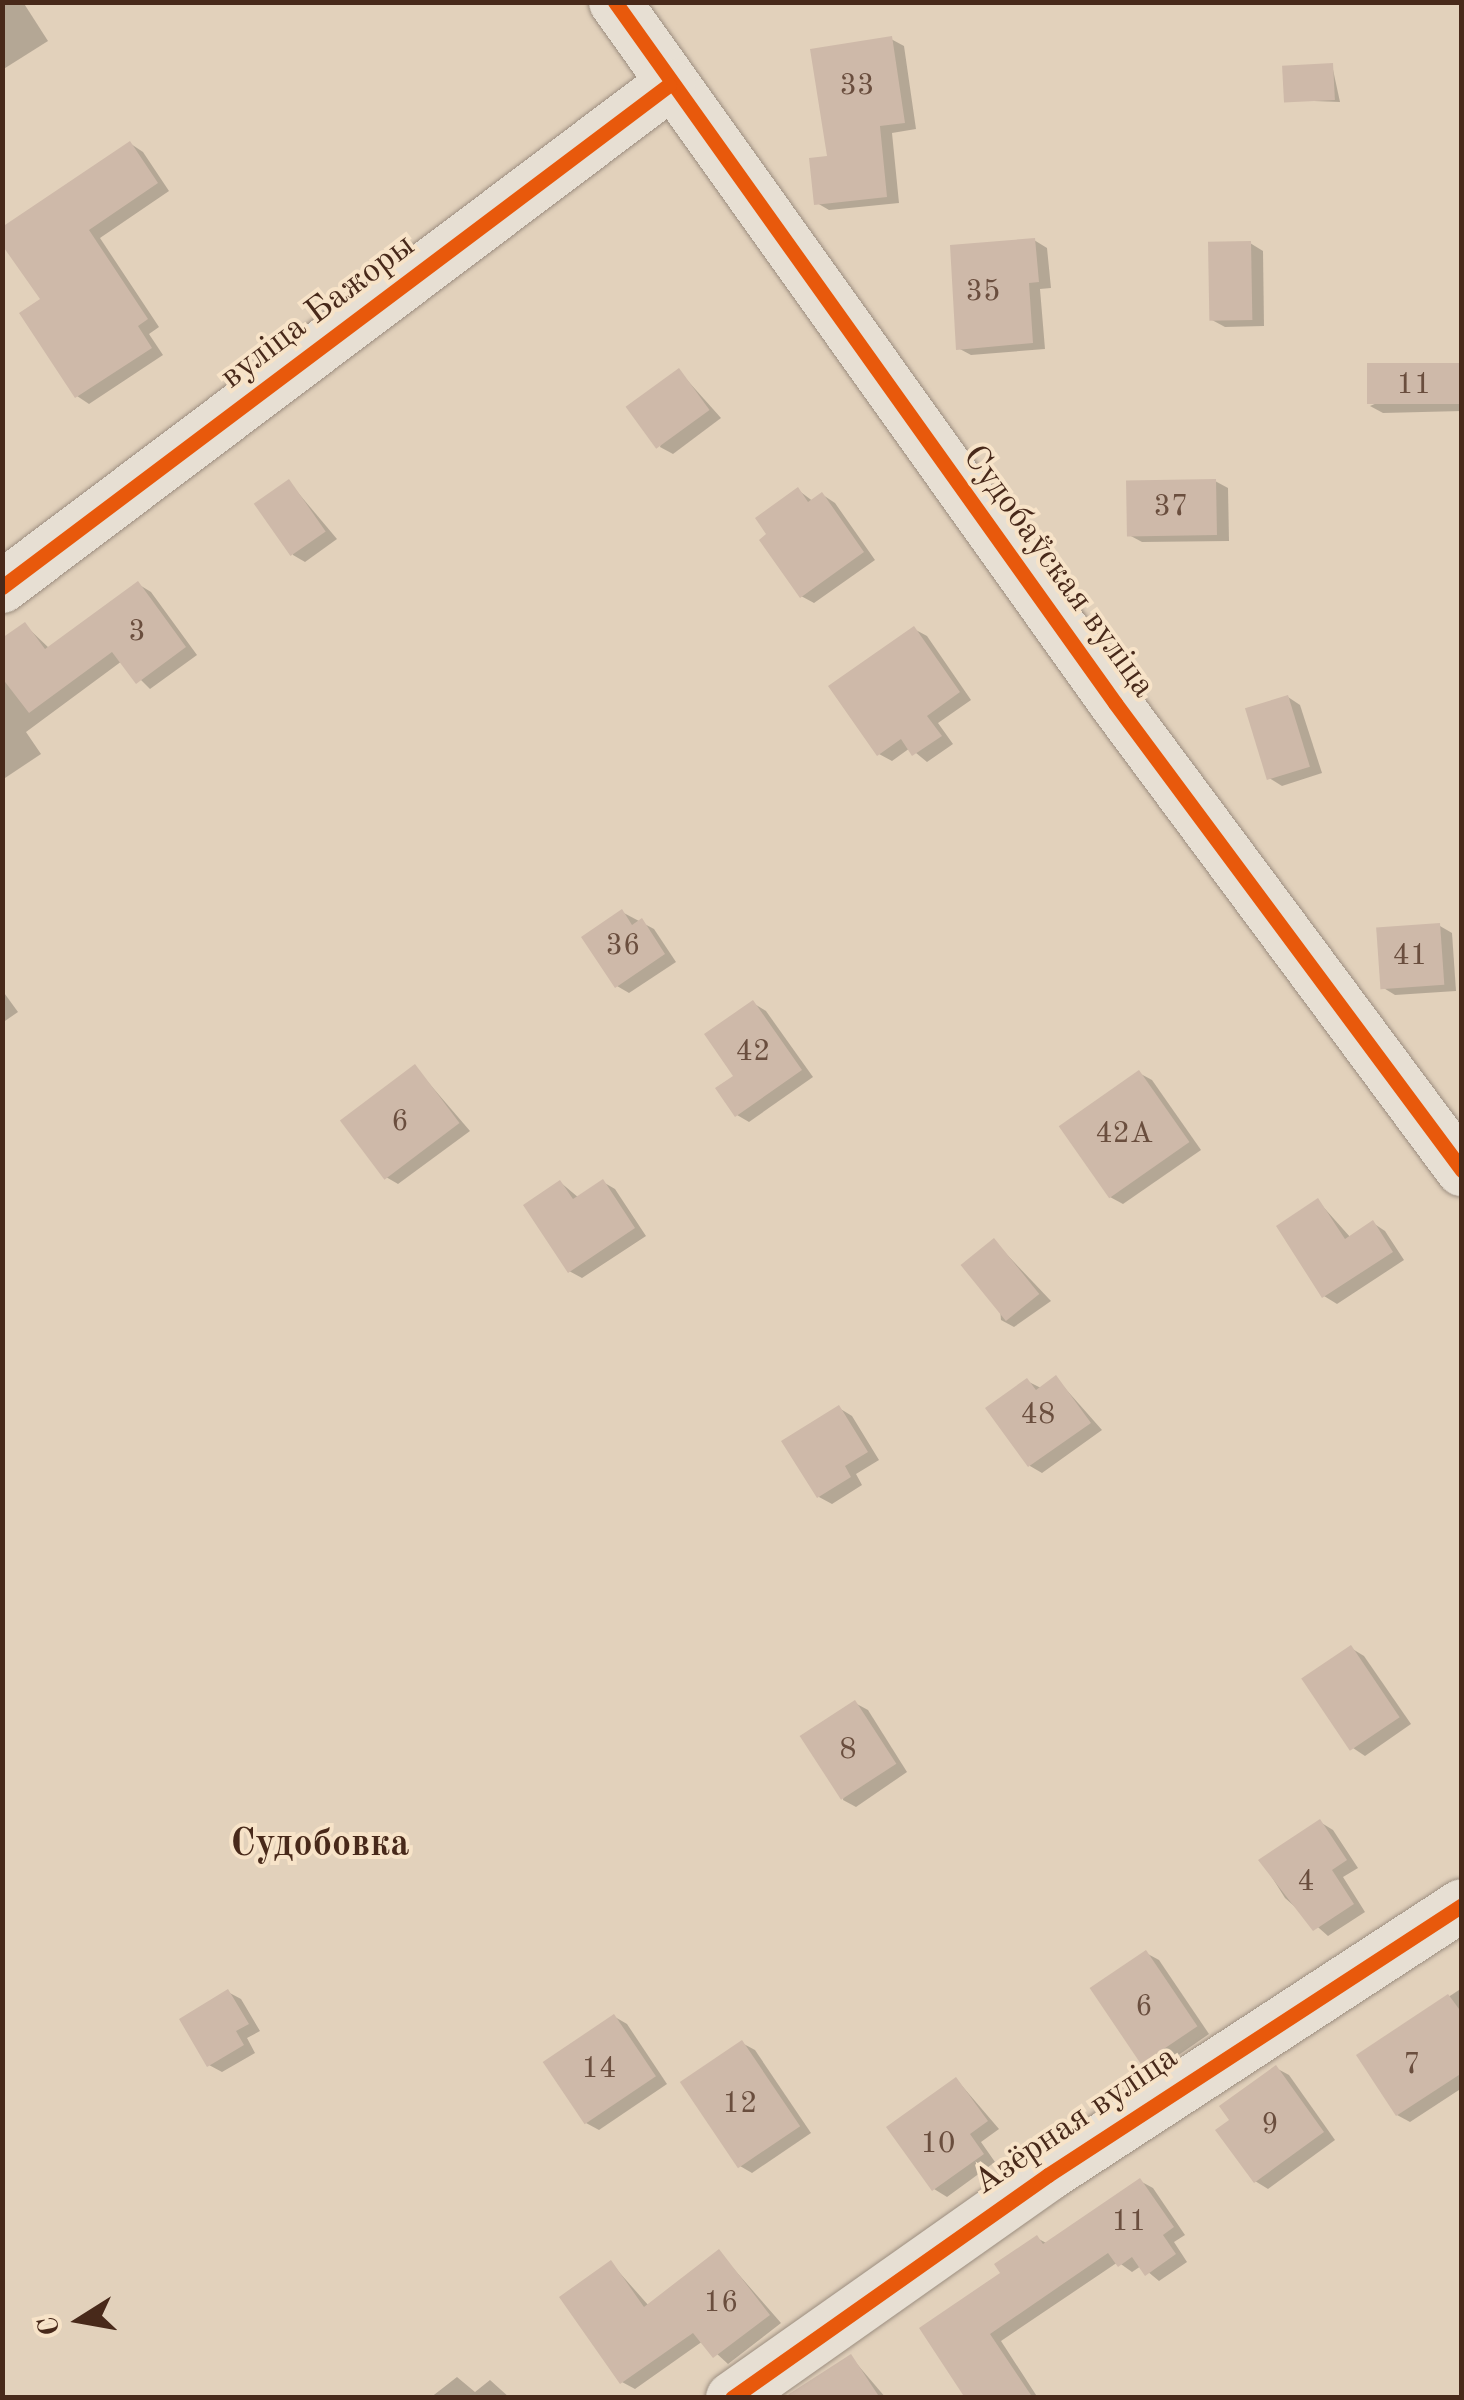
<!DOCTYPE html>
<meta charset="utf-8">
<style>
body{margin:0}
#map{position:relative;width:1464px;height:2400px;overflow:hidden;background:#e2d1bb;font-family:"Old Standard TT",serif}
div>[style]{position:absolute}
.shadow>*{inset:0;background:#0003}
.building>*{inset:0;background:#ceb9a9;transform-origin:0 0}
.roads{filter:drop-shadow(0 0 2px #9c8e80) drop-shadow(0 0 2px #9c8e80)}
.minor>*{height:52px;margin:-26px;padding:0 26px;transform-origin:26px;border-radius:26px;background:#e7dfd3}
.cycleway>*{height:15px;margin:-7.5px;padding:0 7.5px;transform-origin:7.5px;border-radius:7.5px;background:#e8590c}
span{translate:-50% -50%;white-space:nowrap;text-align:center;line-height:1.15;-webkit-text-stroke:8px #f7e3c8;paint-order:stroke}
.number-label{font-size:30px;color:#6a4e3e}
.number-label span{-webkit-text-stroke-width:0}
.street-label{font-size:35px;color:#48291a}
.neighbourhood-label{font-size:38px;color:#48291a;font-weight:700}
.frame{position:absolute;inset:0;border:5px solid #48291a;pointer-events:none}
.north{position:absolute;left:30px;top:2270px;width:100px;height:100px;-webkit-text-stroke:8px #f7e3c8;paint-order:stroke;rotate:259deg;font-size:28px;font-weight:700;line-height:40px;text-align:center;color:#48291a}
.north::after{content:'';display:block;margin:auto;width:35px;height:45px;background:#48291a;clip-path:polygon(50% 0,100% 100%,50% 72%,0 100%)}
</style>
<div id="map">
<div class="shadow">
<div style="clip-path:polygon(2px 2px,23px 2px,48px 41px,2px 70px)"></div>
<div style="clip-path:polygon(891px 39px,904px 46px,916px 129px,892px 133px,899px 203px,829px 210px,817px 203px,830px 158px)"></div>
<div style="clip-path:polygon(1332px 65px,1340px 102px,1287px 100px)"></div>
<div style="clip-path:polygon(131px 144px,143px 152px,169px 191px,100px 238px,159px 327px,149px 334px,163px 355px,89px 404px,77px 396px,43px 300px)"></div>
<div style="clip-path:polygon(1034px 240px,1047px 248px,1051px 288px,1040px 289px,1045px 349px,971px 355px,958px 348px)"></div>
<div style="clip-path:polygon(1250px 243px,1263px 251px,1264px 326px,1225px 327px,1212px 320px)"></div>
<div style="clip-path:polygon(1462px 366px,1462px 411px,1383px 413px,1370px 406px)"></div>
<div style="clip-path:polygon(679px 371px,721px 418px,673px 454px,660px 447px)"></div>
<div style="clip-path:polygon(1215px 481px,1228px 488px,1229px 541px,1142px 542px,1129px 535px)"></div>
<div style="clip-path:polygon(289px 482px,337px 539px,305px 562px,293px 555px)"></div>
<div style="clip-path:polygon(798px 490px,814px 502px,823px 495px,835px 503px,875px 560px,814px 603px,801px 596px)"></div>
<div style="clip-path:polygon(138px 584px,151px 592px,197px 655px,150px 689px,122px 661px,26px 732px,41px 754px,2px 780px,2px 684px,25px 625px,50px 649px)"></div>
<div style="clip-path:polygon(914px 629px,927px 636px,971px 700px,938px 723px,953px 744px,927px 762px,910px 748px,892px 761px,879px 754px)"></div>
<div style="clip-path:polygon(1288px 697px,1300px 705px,1322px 773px,1282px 786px,1269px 778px)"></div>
<div style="clip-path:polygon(622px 912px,654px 929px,676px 962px,629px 993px,617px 986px)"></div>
<div style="clip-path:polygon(1440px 926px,1452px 933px,1456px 991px,1395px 995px,1382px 987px)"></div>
<div style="clip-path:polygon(2px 990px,18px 1012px,2px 1023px)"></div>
<div style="clip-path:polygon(753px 1003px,766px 1011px,813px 1077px,749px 1122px,737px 1115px,736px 1076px)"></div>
<div style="clip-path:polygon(415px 1067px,470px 1131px,398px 1184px,386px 1177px)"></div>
<div style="clip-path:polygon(1139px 1073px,1152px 1080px,1201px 1150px,1123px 1204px,1110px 1197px)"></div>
<div style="clip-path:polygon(560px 1182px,579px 1198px,603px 1182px,615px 1189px,646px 1236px,582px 1278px,569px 1271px)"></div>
<div style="clip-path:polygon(1318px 1201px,1351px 1238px,1373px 1223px,1385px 1231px,1404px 1260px,1337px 1304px,1324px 1296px)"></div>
<div style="clip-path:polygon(994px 1241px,1051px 1301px,1014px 1327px,1001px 1320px)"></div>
<div style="clip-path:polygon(1056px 1378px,1102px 1430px,1042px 1473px,1030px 1466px,1027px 1381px,1041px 1388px)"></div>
<div style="clip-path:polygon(839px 1408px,852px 1416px,879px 1460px,856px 1474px,862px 1485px,832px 1504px,819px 1497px)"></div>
<div style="clip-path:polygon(1351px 1648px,1364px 1656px,1411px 1724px,1365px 1756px,1353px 1748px)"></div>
<div style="clip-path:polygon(855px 1703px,868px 1710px,907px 1772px,856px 1807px,843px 1800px)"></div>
<div style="clip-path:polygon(1320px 1822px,1333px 1830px,1358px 1868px,1343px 1877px,1365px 1912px,1328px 1936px,1285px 1898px,1261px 1860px)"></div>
<div style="clip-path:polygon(1146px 1953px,1159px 1960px,1209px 2034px,1157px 2070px,1144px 2063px)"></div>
<div style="clip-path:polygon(1462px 1988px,1462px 2088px,1410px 2122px,1397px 2115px,1359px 2056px)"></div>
<div style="clip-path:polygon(228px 1992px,241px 1999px,260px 2031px,247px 2038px,255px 2053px,222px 2072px,209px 2065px)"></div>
<div style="clip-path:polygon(615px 2017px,627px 2024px,667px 2084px,599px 2130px,586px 2123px)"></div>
<div style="clip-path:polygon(742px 2043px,755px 2050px,811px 2133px,752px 2173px,740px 2166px)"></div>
<div style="clip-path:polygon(1276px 2068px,1289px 2075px,1335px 2140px,1268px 2189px,1255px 2181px)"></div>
<div style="clip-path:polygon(957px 2080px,999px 2129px,981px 2142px,995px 2162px,947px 2197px,934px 2189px)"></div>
<div style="clip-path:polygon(1140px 2181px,1153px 2188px,1185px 2235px,1174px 2242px,1187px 2262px,1159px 2281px,1141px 2266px,1132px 2272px,1118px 2262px,1001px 2341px,1038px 2398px,968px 2398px,1004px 2274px,1037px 2238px,1048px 2244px)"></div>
<div style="clip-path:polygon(719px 2252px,781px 2323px,728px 2364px,703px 2341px,635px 2389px,622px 2382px,611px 2263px,649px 2306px)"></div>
<div style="clip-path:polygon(851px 2357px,886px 2398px,814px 2398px)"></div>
<div style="clip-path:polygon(457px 2377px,475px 2392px,490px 2380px,510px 2398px,430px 2398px)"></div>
</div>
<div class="building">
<div style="clip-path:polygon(892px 36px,905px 123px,880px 126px,887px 197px,814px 205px,809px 158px,827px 156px,810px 49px)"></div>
<div style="left:1333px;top:63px;width:37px;height:51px;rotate:87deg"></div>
<div style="clip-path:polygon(130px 141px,158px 183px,89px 230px,148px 319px,138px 326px,152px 348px,75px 398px,19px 313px,40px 299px,2px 245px,2px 227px)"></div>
<div style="clip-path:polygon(1035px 238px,1039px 282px,1029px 283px,1033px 343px,956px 350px,950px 245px)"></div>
<div style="left:1251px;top:241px;width:79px;height:43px;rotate:89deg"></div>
<div style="left:1462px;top:363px;width:41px;height:95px;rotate:90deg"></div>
<div style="left:679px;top:368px;width:52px;height:66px;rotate:54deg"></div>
<div style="left:289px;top:479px;width:64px;height:43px;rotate:55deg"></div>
<div style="left:1216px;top:479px;width:56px;height:90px;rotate:89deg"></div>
<div style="clip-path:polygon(798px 487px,808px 502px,822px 492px,864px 552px,800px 598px,759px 540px,766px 534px,755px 518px)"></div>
<div style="clip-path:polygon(138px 581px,186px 647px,136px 684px,112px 652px,29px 713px,2px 678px,2px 638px,25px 622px,45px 649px)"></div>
<div style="clip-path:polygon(914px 626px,960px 692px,927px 716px,942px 736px,912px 756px,901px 739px,877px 756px,828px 686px)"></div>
<div style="left:1288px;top:695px;width:75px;height:45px;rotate:73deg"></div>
<div style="clip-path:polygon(622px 909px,632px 925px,642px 918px,665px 954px,615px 988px,581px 937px)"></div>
<div style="left:1440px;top:923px;width:62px;height:64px;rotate:86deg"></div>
<div style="clip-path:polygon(753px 1000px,802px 1070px,735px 1117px,715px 1088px,733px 1076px,704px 1034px)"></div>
<div style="left:415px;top:1064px;width:74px;height:94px;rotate:53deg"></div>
<div style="left:1139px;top:1070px;width:88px;height:98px;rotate:55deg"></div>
<div style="clip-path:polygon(603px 1179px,635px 1228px,568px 1273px,523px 1205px,560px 1180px,573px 1199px)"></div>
<div style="clip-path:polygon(1318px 1198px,1345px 1239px,1373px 1220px,1393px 1252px,1322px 1298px,1276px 1226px)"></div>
<div style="left:994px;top:1238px;width:72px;height:43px;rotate:51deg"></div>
<div style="clip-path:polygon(1056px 1375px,1091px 1423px,1028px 1467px,985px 1408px,1027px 1378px,1036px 1390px)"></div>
<div style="clip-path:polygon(839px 1405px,868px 1452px,845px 1466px,851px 1477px,817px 1498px,781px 1441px)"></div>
<div style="left:1351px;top:1645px;width:87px;height:60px;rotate:56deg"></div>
<div style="left:855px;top:1700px;width:76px;height:66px;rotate:57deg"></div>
<div style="clip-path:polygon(1320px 1819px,1347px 1860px,1332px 1870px,1354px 1904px,1313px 1931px,1258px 1860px)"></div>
<div style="left:1146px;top:1950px;width:92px;height:68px;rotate:56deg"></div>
<div style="clip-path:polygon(228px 1989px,249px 2024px,236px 2031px,244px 2045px,207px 2067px,179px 2019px)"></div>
<div style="clip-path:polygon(1448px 1994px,1462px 2013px,1462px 2073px,1396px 2116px,1356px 2055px)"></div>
<div style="left:614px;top:2014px;width:75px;height:86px;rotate:56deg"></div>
<div style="left:742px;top:2040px;width:104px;height:75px;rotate:56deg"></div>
<div style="clip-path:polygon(1276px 2065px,1324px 2132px,1254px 2183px,1215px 2130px,1229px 2120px,1219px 2106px)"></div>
<div style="clip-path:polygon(956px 2077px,988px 2121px,970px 2134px,984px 2154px,932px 2191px,886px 2127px)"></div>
<div style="clip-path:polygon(1140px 2178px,1174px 2227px,1163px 2235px,1176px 2254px,1145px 2276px,1132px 2257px,1118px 2267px,1108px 2253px,990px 2334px,1033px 2398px,965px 2398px,919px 2328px,1000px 2273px,994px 2264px,1037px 2235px,1043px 2244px)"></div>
<div style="clip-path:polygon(719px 2249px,770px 2315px,713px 2358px,693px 2333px,620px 2384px,559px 2297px,611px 2260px,644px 2307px)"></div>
<div style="clip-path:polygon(851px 2354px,880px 2398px,785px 2398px,789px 2394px)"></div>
</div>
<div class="roads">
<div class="minor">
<div style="left:615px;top:2px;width:861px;rotate:54.5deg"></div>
<div style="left:1115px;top:703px;width:582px;rotate:53.39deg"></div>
<div style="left:2px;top:587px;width:835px;rotate:-36.97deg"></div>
<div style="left:732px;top:2398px;width:387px;rotate:-35.2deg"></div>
<div style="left:1048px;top:2175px;width:494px;rotate:-33.1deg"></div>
</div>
</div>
<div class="cycleway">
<div style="left:615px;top:2px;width:861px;rotate:54.5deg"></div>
<div style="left:1115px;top:703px;width:582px;rotate:53.39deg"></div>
<div style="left:2px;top:587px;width:835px;rotate:-36.97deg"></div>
<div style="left:732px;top:2398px;width:387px;rotate:-35.2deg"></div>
<div style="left:1048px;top:2175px;width:494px;rotate:-33.1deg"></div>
</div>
<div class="number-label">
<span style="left:857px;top:86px">33</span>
<span style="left:983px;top:292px">35</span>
<span style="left:1414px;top:385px">11</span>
<span style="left:1171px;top:507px">37</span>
<span style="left:137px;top:632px">3</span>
<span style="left:623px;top:946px">36</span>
<span style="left:1410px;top:956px">41</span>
<span style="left:753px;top:1052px">42</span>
<span style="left:400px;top:1122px">6</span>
<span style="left:1124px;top:1134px">42А</span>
<span style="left:1038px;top:1415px">48</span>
<span style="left:848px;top:1750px">8</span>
<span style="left:1306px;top:1882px">4</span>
<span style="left:1144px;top:2007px">6</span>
<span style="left:1412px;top:2065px">7</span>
<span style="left:599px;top:2069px">14</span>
<span style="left:740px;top:2104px">12</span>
<span style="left:1270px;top:2125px">9</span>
<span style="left:938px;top:2144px">10</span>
<span style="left:1129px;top:2222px">11</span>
<span style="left:721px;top:2303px">16</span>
</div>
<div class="street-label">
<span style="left:318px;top:312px;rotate:-37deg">вуліца Бажоры</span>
<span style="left:1058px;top:572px;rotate:54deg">Судобаўская вуліца</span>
<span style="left:1076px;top:2121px;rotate:-34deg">Азёрная вуліца</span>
</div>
<div class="neighbourhood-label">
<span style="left:320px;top:1846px">Судобовка</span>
</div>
<div class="frame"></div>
<div class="north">С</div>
</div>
